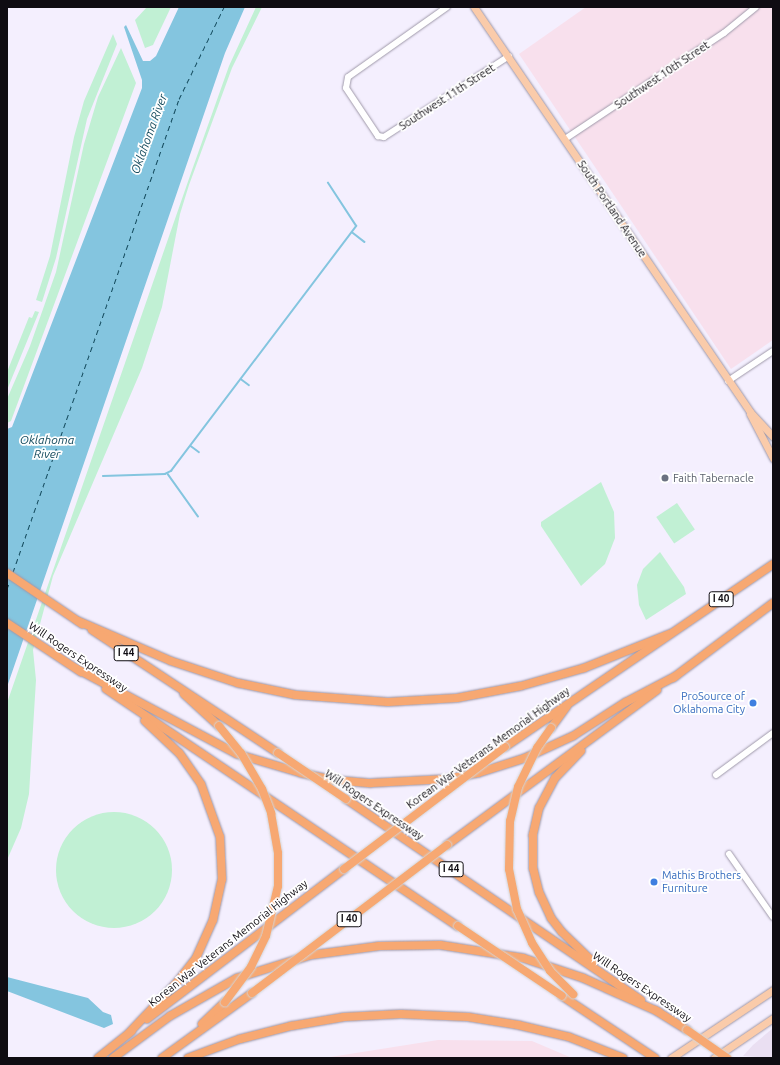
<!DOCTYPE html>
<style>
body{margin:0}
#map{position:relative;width:780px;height:1065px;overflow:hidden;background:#f4effe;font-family:Ubuntu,sans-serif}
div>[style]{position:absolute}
.industrial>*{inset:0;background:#f8e0ed}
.education>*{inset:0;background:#eadff2}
.green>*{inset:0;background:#c1f0d4;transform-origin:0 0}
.round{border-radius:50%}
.water>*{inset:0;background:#84c5df}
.stream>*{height:1.5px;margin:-0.75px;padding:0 0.75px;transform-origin:0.75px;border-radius:0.75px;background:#84c5df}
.ferry>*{height:1px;margin-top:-0.5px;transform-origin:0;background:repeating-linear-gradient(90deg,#134a5d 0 5px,transparent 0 9px)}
.roads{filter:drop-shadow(0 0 1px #9f99aa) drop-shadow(0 0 1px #9f99aa)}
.minor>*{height:6px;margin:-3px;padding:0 3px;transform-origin:3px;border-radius:3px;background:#fff}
.major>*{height:7px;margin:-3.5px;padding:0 3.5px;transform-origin:3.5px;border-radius:3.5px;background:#facbaa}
.highway>*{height:8px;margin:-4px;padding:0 4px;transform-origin:4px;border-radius:4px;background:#f7a872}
.bridges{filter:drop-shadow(0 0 1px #d4d3d4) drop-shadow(0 0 1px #d4d3d4)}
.highway-bridge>*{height:8px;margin:-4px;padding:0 4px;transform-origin:4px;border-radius:4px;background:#f7a872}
.dots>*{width:11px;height:11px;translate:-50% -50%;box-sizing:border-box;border:2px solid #fff;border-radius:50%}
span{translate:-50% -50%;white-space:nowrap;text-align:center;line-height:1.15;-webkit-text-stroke:3.5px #fff;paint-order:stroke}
.shield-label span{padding:1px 3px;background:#fff;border:1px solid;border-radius:3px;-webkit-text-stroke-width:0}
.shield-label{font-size:10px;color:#0f0c12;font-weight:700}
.street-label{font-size:11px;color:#0f0c12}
.worship-label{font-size:11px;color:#5b616d}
.left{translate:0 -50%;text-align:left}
.shop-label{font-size:11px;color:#366cbe}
.right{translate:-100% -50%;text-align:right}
.water-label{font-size:12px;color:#134a5d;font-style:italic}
.frame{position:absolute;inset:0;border:8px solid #0f0c12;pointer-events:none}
</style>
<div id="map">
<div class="industrial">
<div style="clip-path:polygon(586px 7px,773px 7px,773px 340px,731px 369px,519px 54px)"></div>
<div style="clip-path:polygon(438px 1040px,532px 1041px,572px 1058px,324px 1058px)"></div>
</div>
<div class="education">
<div style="clip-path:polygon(773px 1028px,773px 1058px,743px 1056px,753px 1045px)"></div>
</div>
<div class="green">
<div style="clip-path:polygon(147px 7px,171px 7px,153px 45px,145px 48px,135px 20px)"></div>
<div style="clip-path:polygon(256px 7px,262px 7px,232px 68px,189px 185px,180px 214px,162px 307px,142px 368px,53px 576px,33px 650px,36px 680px,29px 794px,21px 828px,7px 860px,7px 703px,192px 170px,229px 66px)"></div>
<div style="clip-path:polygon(113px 34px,117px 44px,87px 119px,56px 258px,42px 302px,36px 300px,50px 256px,74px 137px,84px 101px)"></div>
<div style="clip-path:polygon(121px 48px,136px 83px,11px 421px,7px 423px,7px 399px,30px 346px,56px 272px,84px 144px,98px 97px)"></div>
<div style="clip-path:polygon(35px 311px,39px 312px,7px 390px,7px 372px,29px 317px,32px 318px)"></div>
<div style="clip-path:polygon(601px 482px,614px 512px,615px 538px,605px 564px,581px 586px,541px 526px,541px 522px)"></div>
<div style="left:677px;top:503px;width:32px;height:25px;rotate:56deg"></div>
<div style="clip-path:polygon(660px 552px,684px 587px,686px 594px,646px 620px,639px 605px,637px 585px,643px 569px)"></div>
<div class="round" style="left:56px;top:812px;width:116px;height:116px"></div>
</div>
<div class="water">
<div style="clip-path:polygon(179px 7px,245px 7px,225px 53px,7px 687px,7px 429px,12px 427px,142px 88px,142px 80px,124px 27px,126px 25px,143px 61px,150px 61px,156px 56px)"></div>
<div style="clip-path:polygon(7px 977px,88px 998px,103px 1012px,111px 1015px,113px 1024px,104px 1028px,7px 991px)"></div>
</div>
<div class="stream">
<div style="left:352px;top:232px;width:16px;rotate:38deg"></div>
<div style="left:241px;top:379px;width:10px;rotate:37deg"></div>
<div style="left:191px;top:446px;width:10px;rotate:37deg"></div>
<div style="left:168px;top:474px;width:52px;rotate:54.5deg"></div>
<div style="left:103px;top:476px;width:62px;rotate:-1.8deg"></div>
<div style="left:165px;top:474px;width:7px;rotate:-27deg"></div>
<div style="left:171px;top:471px;width:307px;rotate:-52.9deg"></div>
<div style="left:356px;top:226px;width:51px;rotate:-123.1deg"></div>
</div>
<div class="ferry">
<div style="left:13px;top:572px;width:501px;rotate:-70.66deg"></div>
<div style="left:179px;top:99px;width:102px;rotate:-63.9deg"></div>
<div style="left:7px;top:589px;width:9px;rotate:-72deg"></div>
</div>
<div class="roads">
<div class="minor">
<div style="left:447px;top:7px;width:121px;rotate:144.7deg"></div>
<div style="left:348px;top:77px;width:11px;rotate:100deg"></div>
<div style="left:346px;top:88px;width:58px;rotate:56.3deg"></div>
<div style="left:378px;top:136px;width:6px;rotate:9deg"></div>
<div style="left:384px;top:137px;width:149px;rotate:-32.9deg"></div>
<div style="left:565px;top:139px;width:191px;rotate:-33.7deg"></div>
<div style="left:724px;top:33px;width:41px;rotate:-39.1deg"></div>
<div style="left:728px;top:381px;width:54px;rotate:-33.7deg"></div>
<div style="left:716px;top:775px;width:71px;rotate:-36.4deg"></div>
<div style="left:729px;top:854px;width:77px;rotate:55.1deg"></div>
</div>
<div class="major">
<div style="left:474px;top:7px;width:490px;rotate:55.7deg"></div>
<div style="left:750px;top:412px;width:34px;rotate:47deg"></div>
<div style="left:750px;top:414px;width:50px;rotate:62.4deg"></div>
<div style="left:671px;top:1058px;width:123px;rotate:-33.7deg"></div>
<div style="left:714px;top:1058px;width:71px;rotate:-34.1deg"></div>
</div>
<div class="highway">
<div style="left:7px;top:573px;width:91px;rotate:34.2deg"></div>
<div style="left:78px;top:621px;width:101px;rotate:23.3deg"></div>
<div style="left:171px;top:661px;width:71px;rotate:18.2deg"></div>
<div style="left:238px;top:683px;width:59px;rotate:11.7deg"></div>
<div style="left:296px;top:695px;width:92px;rotate:4.4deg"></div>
<div style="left:388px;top:702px;width:69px;rotate:-3.3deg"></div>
<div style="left:457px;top:698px;width:65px;rotate:-10.6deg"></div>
<div style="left:521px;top:686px;width:66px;rotate:-15.9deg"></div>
<div style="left:584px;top:668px;width:92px;rotate:-21.8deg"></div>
<div style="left:7px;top:623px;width:89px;rotate:33.5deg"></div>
<div style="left:92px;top:630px;width:223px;rotate:33.5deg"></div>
<div style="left:77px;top:669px;width:181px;rotate:28deg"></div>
<div style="left:237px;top:754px;width:67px;rotate:16.5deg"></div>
<div style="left:301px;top:773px;width:34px;rotate:12deg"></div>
<div style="left:334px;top:780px;width:37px;rotate:5deg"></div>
<div style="left:371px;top:783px;width:76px;rotate:-3deg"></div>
<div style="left:447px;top:779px;width:32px;rotate:-11deg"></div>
<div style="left:478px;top:773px;width:49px;rotate:-17.7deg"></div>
<div style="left:525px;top:758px;width:53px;rotate:-24.6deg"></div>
<div style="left:573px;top:736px;width:63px;rotate:-32.7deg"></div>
<div style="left:626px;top:702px;width:56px;rotate:-27.5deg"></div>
<div style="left:673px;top:678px;width:125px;rotate:-36.9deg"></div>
<div style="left:106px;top:689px;width:424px;rotate:34deg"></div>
<div style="left:184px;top:694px;width:47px;rotate:42.4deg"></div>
<div style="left:551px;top:728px;width:27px;rotate:-54deg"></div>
<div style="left:505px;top:747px;width:325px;rotate:-34.3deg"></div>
<div style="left:581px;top:751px;width:37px;rotate:134deg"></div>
<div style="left:555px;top:778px;width:34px;rotate:118deg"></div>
<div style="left:539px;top:808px;width:28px;rotate:103deg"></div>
<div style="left:533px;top:835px;width:33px;rotate:90deg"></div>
<div style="left:533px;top:868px;width:25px;rotate:76deg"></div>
<div style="left:539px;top:892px;width:29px;rotate:65deg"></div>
<div style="left:551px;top:918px;width:18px;rotate:52deg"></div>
<div style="left:562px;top:932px;width:43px;rotate:44.1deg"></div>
<div style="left:346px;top:799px;width:357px;rotate:34.3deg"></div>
<div style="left:447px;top:845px;width:261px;rotate:-36.4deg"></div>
<div style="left:562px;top:996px;width:112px;rotate:33.7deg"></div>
<div style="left:655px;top:1010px;width:38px;rotate:32deg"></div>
<div style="left:147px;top:1019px;width:248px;rotate:-37.3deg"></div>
<div style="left:202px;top:1024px;width:32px;rotate:-44deg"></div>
<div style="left:128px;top:1034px;width:73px;rotate:-46.7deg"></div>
<div style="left:178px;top:981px;width:29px;rotate:-52deg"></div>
<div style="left:196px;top:958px;width:42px;rotate:-65.9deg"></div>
<div style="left:213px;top:920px;width:42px;rotate:-77.6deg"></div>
<div style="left:222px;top:879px;width:42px;rotate:-92.7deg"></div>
<div style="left:220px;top:837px;width:56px;rotate:-109.7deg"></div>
<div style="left:201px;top:784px;width:38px;rotate:-125deg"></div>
<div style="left:179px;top:753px;width:47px;rotate:-136.7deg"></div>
<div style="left:98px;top:1058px;width:43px;rotate:-38.5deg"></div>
<div style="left:113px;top:1058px;width:71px;rotate:-36.4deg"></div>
<div style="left:170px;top:1016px;width:77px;rotate:-29.6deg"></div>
<div style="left:237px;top:978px;width:77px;rotate:-17.3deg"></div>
<div style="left:311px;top:955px;width:69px;rotate:-7.5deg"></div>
<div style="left:379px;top:946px;width:61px;rotate:-0.9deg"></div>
<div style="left:440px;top:945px;width:84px;rotate:8.9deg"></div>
<div style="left:523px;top:958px;width:63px;rotate:18.4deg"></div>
<div style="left:583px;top:978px;width:83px;rotate:24.1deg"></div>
<div style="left:162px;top:1058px;width:111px;rotate:-35.8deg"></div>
<div style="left:188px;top:1058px;width:55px;rotate:-20.1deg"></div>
<div style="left:240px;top:1039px;width:53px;rotate:-14.3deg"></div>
<div style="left:291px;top:1026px;width:54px;rotate:-9.6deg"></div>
<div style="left:344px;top:1017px;width:57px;rotate:-3deg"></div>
<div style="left:401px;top:1014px;width:67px;rotate:2.6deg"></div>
<div style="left:468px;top:1017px;width:51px;rotate:9.1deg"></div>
<div style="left:518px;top:1025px;width:52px;rotate:13.2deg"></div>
<div style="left:569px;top:1037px;width:58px;rotate:21.3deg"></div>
</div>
</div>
<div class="bridges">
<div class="highway-bridge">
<div style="left:219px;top:726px;width:35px;rotate:51deg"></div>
<div style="left:241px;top:753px;width:42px;rotate:59.7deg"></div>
<div style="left:262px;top:789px;width:26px;rotate:69deg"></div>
<div style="left:271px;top:813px;width:41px;rotate:80.1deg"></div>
<div style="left:278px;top:853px;width:33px;rotate:90deg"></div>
<div style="left:278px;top:886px;width:51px;rotate:103.5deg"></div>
<div style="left:266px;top:936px;width:34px;rotate:116deg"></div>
<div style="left:251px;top:967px;width:44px;rotate:126.6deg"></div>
<div style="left:551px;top:728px;width:24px;rotate:125deg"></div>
<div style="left:537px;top:748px;width:43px;rotate:116deg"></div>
<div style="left:518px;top:787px;width:35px;rotate:103deg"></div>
<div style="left:510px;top:821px;width:48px;rotate:91.2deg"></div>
<div style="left:509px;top:869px;width:41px;rotate:78.7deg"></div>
<div style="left:517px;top:909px;width:37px;rotate:66deg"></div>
<div style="left:532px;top:943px;width:33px;rotate:57deg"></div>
<div style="left:550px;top:971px;width:33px;rotate:45deg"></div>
<div style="left:278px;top:753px;width:82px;rotate:34.1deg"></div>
<div style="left:344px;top:869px;width:202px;rotate:-37.2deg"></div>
<div style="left:458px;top:926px;width:125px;rotate:33.9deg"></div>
<div style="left:252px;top:993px;width:245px;rotate:-37.2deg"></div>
<div style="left:687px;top:1030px;width:49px;rotate:35deg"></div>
</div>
</div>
<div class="dots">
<div style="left:665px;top:478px;background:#6b7280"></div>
<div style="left:753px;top:703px;background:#3f7fe0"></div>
<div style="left:654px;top:882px;background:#3f7fe0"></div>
</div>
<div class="shield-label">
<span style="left:721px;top:599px">I 40</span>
<span style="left:126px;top:653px">I 44</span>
<span style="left:451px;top:869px">I 44</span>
<span style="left:349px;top:919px">I 40</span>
</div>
<div class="street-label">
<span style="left:662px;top:75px;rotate:-34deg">Southwest 10th Street</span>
<span style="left:447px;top:97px;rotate:-33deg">Southwest 11th Street</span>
<span style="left:612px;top:209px;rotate:56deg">South Portland Avenue</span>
<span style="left:78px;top:657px;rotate:34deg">Will Rogers Expressway</span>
<span style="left:488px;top:748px;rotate:-36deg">Korean War Veterans Memorial Highway</span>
<span style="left:374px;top:805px;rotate:34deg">Will Rogers Expressway</span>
<span style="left:228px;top:943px;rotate:-38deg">Korean War Veterans Memorial Highway</span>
<span style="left:642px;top:987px;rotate:34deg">Will Rogers Expressway</span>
</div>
<div class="worship-label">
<span class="left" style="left:673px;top:478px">Faith Tabernacle</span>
</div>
<div class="shop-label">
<span class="right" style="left:745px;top:703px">ProSource of<br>Oklahoma City</span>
<span class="left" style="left:662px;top:882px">Mathis Brothers<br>Furniture</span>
</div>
<div class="water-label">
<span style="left:149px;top:134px;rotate:-70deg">Oklahoma River</span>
<span style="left:47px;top:447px">Oklahoma<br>River</span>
</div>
<div class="frame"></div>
</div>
